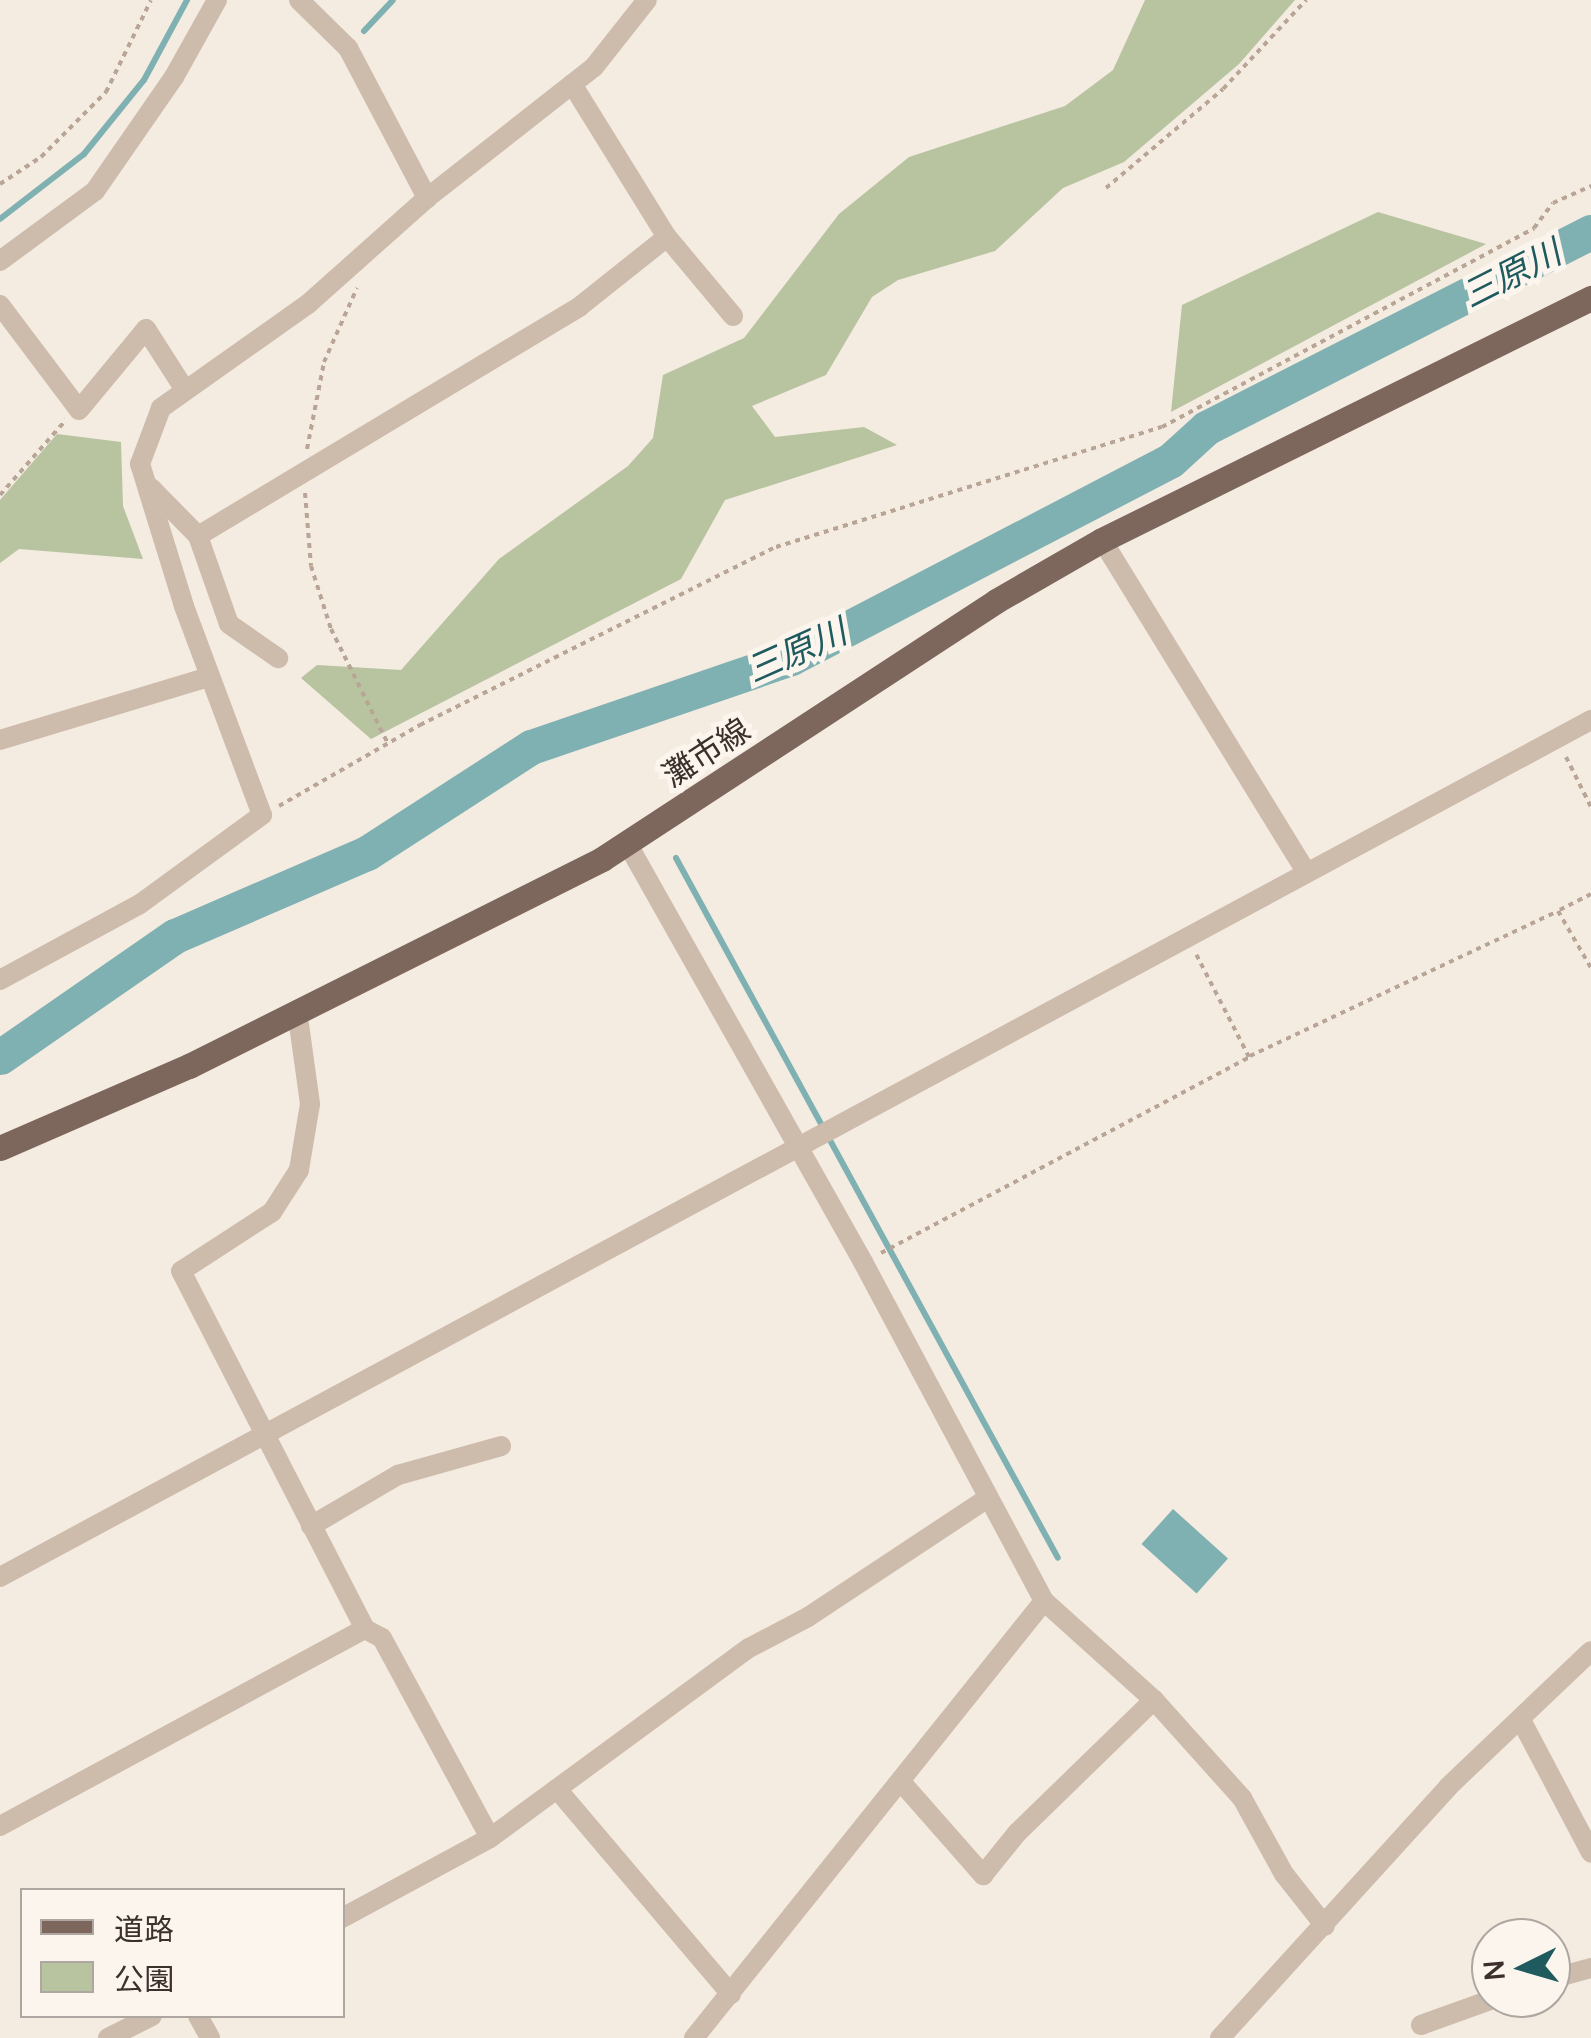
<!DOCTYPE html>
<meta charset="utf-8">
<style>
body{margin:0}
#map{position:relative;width:1591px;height:2038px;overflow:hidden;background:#f4ebe1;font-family:Manrope,"Noto Sans JP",sans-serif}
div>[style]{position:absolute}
.green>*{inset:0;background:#b8c4a0}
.water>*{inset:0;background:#7fb0b2;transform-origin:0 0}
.stream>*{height:6px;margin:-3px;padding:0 3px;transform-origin:3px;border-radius:3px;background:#7fb0b2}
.river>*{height:35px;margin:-17.5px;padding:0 17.5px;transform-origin:17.5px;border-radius:17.5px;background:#7fb0b2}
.path>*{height:4px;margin-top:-2px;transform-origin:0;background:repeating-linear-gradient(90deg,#b9a596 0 5px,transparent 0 10px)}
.minor>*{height:20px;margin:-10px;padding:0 10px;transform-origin:10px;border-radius:10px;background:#cdbbac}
.major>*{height:25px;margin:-12.5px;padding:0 12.5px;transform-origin:12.5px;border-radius:12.5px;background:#7d675c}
span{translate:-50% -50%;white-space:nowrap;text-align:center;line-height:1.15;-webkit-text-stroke:10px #fbf5ee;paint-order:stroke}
.street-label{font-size:32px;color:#3b302b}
.water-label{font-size:35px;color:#1f5a5e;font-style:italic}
.legend{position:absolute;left:20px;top:1888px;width:325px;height:130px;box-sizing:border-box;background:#fbf5ee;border:2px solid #aea6a0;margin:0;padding:12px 18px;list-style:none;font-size:30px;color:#3b302b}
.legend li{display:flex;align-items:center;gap:20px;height:50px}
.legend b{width:50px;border:2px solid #aea6a0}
.north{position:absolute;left:1471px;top:1918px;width:100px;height:100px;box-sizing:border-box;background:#fbf5ee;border:2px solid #aea6a0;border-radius:50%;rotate:265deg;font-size:28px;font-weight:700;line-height:40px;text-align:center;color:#3b302b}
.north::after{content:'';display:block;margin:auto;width:35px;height:45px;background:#1f5a5e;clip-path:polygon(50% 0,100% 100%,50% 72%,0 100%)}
</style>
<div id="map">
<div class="green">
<div style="clip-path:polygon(1145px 0,1295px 0,1239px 64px,1124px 162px,1063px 188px,995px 251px,898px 280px,872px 297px,826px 375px,752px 406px,775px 437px,864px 427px,897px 445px,725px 500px,681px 579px,371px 739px,301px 678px,317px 665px,401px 670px,499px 559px,628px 466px,653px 438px,663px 375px,744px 338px,839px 214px,909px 157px,1065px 106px,1113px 70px)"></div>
<div style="clip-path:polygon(1378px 212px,1486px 244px,1171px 412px,1182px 305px)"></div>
<div style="clip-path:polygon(57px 434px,121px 442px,123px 506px,143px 559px,19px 549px,0 563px,0 500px)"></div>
</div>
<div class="water">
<div style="left:1173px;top:1509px;width:74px;height:47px;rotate:42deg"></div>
</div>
<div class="stream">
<div style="left:364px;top:31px;width:42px;rotate:-46.9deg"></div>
<div style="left:0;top:219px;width:106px;rotate:-37.7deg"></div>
<div style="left:84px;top:154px;width:95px;rotate:-51deg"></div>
<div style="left:144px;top:80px;width:91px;rotate:-61.7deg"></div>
<div style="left:676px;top:858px;width:797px;rotate:61.38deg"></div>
</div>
<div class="river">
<div style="left:0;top:1057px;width:213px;rotate:-34.7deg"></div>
<div style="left:175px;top:936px;width:209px;rotate:-23.4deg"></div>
<div style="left:367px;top:853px;width:195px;rotate:-32.9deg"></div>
<div style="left:531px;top:747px;width:275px;rotate:-18.9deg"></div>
<div style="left:791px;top:658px;width:428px;rotate:-27.5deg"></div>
<div style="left:1171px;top:460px;width:47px;rotate:-42.4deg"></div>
<div style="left:1206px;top:428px;width:432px;rotate:-27deg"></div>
</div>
<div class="path">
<div style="left:0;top:184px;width:49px;rotate:-33.4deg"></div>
<div style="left:41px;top:157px;width:92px;rotate:-45deg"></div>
<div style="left:106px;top:92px;width:102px;rotate:-63.9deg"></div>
<div style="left:1106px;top:188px;width:153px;rotate:-40.2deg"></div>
<div style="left:1223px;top:89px;width:122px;rotate:-47deg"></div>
<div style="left:307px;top:449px;width:89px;rotate:-78.9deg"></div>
<div style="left:324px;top:362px;width:81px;rotate:-66deg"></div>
<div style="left:305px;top:493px;width:73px;rotate:85.3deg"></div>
<div style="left:311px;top:566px;width:66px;rotate:72.4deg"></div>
<div style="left:331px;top:629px;width:126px;rotate:63.6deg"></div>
<div style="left:0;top:495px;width:100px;rotate:-48.7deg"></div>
<div style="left:1566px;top:757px;width:56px;rotate:63.4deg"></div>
<div style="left:279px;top:806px;width:163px;rotate:-29.9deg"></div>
<div style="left:420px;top:725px;width:398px;rotate:-26.6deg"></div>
<div style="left:776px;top:547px;width:404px;rotate:-17.3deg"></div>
<div style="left:1162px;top:427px;width:422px;rotate:-28.1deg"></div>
<div style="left:1534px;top:228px;width:31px;rotate:-53deg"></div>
<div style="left:1553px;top:203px;width:42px;rotate:-24.1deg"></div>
<div style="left:1591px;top:894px;width:37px;rotate:153deg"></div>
<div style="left:1558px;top:911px;width:66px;rotate:59.9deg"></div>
<div style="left:1250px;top:1056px;width:340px;rotate:-25.2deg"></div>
<div style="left:881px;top:1253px;width:417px;rotate:-28deg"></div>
<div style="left:1249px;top:1057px;width:118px;rotate:-117.2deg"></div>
</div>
<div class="minor">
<div style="left:299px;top:0;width:69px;rotate:44.4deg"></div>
<div style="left:348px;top:48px;width:170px;rotate:62.2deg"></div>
<div style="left:572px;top:84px;width:180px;rotate:58.2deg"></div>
<div style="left:667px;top:237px;width:103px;rotate:50.1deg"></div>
<div style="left:0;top:261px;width:118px;rotate:-36.4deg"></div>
<div style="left:95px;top:191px;width:139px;rotate:-55.3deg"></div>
<div style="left:174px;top:77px;width:88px;rotate:-60.8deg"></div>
<div style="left:0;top:305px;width:131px;rotate:53deg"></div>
<div style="left:79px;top:410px;width:105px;rotate:-50.4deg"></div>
<div style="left:146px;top:329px;width:72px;rotate:57.4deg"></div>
<div style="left:151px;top:488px;width:67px;rotate:45.6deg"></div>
<div style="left:198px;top:536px;width:93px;rotate:70.6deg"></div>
<div style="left:229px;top:624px;width:60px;rotate:34.8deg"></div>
<div style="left:198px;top:536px;width:445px;rotate:-31deg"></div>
<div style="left:579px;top:307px;width:112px;rotate:-38.5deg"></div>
<div style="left:1102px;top:540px;width:387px;rotate:58.4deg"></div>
<div style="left:0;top:740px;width:218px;rotate:-16.8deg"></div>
<div style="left:627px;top:843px;width:481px;rotate:60.6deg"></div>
<div style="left:863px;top:1262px;width:384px;rotate:61.9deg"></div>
<div style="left:1044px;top:1601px;width:148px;rotate:42deg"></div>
<div style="left:1154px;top:1700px;width:132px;rotate:48.1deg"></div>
<div style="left:1242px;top:1798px;width:87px;rotate:61.1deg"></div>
<div style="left:1284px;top:1874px;width:66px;rotate:51.7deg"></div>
<div style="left:0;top:980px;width:159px;rotate:-28.5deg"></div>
<div style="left:140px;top:904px;width:151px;rotate:-36.1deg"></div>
<div style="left:262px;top:815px;width:223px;rotate:-110.5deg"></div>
<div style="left:184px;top:606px;width:149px;rotate:-107.2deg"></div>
<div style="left:140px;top:464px;width:60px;rotate:-69.4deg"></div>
<div style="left:161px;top:408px;width:180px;rotate:-35.3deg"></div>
<div style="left:308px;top:304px;width:159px;rotate:-41.7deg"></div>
<div style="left:427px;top:198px;width:212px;rotate:-38.1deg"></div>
<div style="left:594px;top:67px;width:85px;rotate:-51.7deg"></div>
<div style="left:297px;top:1010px;width:95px;rotate:82.1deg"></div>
<div style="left:310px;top:1104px;width:67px;rotate:99.5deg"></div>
<div style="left:299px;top:1170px;width:50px;rotate:122.7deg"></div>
<div style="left:272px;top:1212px;width:108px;rotate:147deg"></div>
<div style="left:181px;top:1271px;width:403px;rotate:62.8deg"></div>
<div style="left:365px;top:1629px;width:19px;rotate:28deg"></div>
<div style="left:382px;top:1638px;width:227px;rotate:61.6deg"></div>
<div style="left:311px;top:1526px;width:101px;rotate:-30.4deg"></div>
<div style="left:398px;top:1475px;width:107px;rotate:-15.7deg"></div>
<div style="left:0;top:1577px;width:1807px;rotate:-28.31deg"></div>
<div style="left:1521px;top:1720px;width:150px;rotate:62.2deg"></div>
<div style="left:902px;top:1783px;width:123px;rotate:48.6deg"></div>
<div style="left:983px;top:1875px;width:54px;rotate:-51deg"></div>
<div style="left:1017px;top:1833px;width:191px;rotate:-44.2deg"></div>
<div style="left:557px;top:1789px;width:269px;rotate:49.7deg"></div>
<div style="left:0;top:1826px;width:415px;rotate:-28.4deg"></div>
<div style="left:342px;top:1918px;width:168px;rotate:-28.4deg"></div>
<div style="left:490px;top:1838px;width:321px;rotate:-36.3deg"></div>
<div style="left:749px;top:1648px;width:67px;rotate:-27.7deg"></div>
<div style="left:808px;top:1617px;width:216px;rotate:-33.5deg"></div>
<div style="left:1551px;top:1979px;width:41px;rotate:-15.4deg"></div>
<div style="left:198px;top:2016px;width:25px;rotate:61deg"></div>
<div style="left:1421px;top:2025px;width:80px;rotate:-19.8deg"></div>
<div style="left:108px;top:2038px;width:49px;rotate:-26.6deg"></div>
<div style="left:694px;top:2038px;width:560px;rotate:-51.31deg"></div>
<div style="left:1220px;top:2038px;width:339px;rotate:-47.7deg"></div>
<div style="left:1448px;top:1787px;width:197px;rotate:-43.6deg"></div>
</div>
<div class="major">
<div style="left:0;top:1148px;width:206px;rotate:-23.5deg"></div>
<div style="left:189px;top:1066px;width:462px;rotate:-26.6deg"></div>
<div style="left:602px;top:859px;width:471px;rotate:-33.2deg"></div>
<div style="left:996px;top:601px;width:122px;rotate:-29.9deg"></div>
<div style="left:1102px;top:540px;width:546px;rotate:-26.33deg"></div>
</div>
<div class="street-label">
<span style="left:706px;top:752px;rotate:-33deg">灘市線</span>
</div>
<div class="water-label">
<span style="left:1511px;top:273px;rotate:-27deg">三原川</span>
<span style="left:796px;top:650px;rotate:-24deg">三原川</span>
</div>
<ul class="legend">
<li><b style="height:12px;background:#7d675c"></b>道路</li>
<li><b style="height:28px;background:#b8c4a0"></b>公園</li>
</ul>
<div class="north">N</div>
</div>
